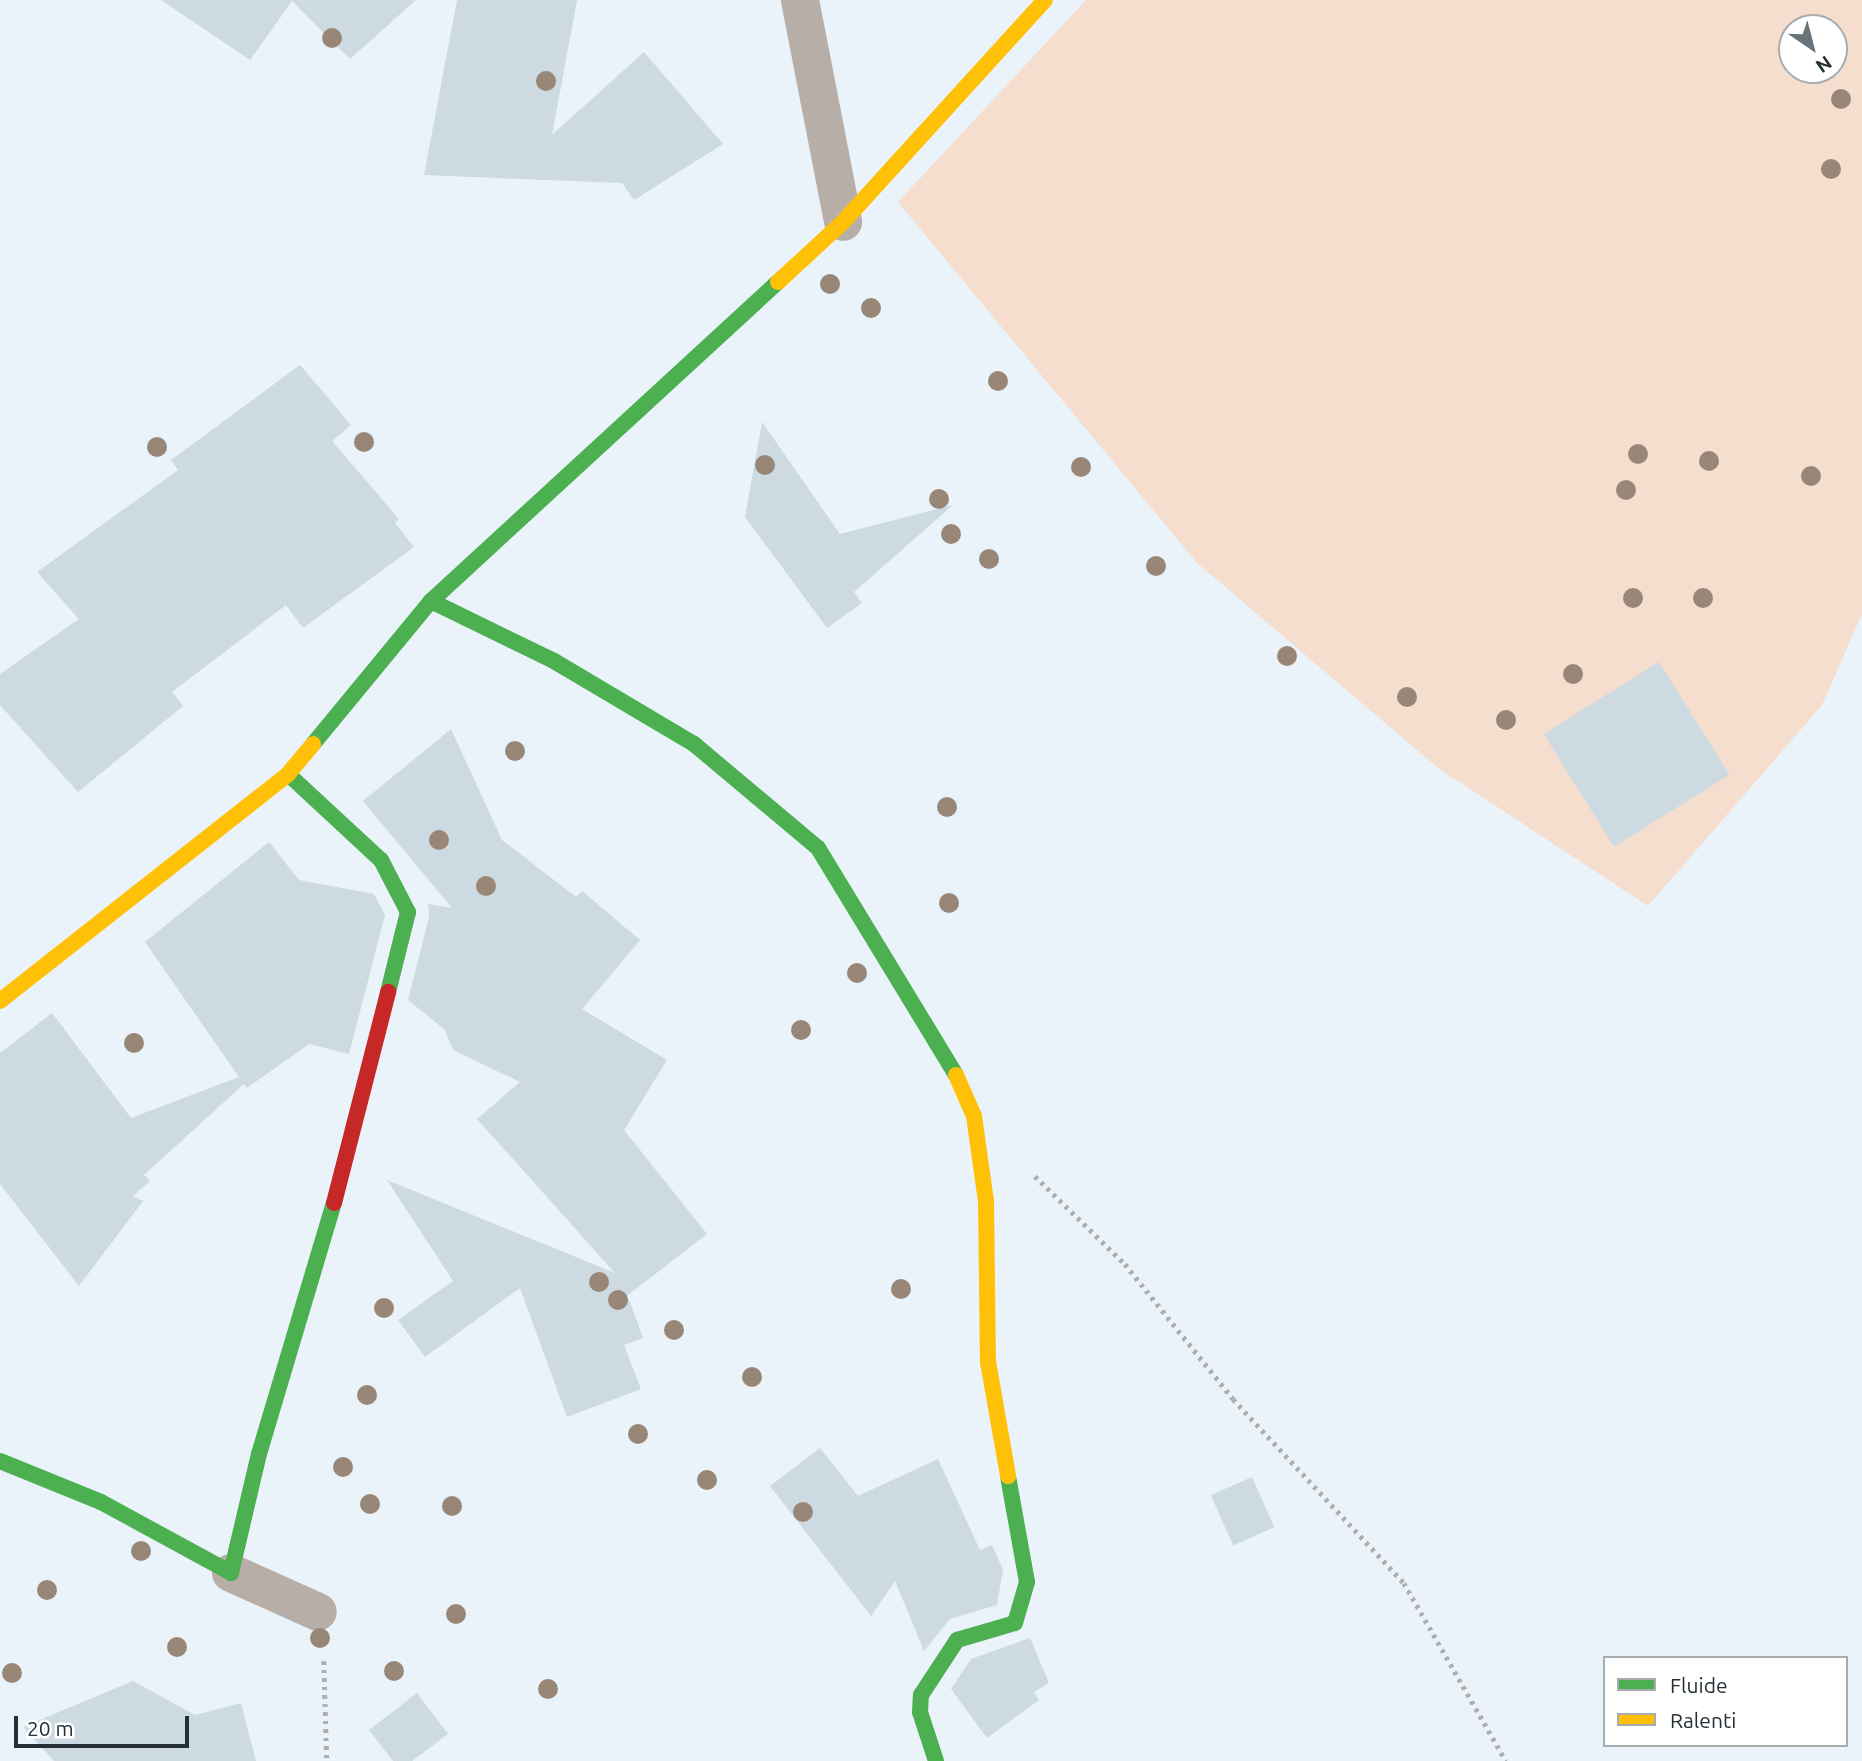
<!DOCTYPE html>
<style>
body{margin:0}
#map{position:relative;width:1862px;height:1761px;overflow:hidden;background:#e9f3f9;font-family:Ubuntu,sans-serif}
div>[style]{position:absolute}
.green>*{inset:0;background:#f5dece}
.building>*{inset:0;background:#cddae1;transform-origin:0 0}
.path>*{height:4.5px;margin-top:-2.25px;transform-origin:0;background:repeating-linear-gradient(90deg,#b2adaa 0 3.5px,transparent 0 8.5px)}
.street>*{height:38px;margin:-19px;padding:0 19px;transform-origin:19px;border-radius:19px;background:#b7aea8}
.fast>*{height:16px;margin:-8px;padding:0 8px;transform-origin:8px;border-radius:8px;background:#4caf50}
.slow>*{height:16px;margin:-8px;padding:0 8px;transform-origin:8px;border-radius:8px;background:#ffc107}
.jam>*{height:16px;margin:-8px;padding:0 8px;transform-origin:8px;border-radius:8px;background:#c62828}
.trees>*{width:20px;height:20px;margin:-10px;border-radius:50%;background:#988776}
span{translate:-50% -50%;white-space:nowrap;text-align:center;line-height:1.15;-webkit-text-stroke:5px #fff;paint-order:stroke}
.legend{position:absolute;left:1603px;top:1656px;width:245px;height:91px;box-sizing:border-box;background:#fff;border:2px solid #a7acaf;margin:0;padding:9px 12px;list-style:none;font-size:21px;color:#243036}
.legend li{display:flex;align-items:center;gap:14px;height:35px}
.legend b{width:35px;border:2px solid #a7acaf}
.north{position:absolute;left:1778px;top:14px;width:70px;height:70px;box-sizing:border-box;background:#fff;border:2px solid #a7acaf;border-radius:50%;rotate:145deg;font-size:19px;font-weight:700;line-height:28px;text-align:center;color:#243036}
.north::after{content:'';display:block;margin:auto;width:24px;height:32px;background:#69747a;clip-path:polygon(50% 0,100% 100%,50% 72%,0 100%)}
.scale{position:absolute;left:14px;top:1716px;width:175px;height:32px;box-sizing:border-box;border:4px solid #243036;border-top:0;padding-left:9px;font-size:21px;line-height:24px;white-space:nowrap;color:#243036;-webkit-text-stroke:5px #fff;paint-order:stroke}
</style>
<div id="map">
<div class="green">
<div style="clip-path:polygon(evenodd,1086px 0,1862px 0,1862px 614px,1822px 705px,1648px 906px,1438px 768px,1197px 563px,898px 202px,1086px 0,1792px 28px,1834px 28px,1834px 70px,1792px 70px,1792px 28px)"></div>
</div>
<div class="building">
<div style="clip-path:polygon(161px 0,416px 0,350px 59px,292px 1px,250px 60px)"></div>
<div style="clip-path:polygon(457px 0,577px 0,552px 135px,644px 52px,723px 144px,634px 200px,622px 183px,424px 175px)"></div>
<div style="clip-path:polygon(300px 365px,351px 425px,332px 441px,399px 519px,395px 523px,414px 547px,303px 628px,286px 605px,172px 692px,183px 706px,78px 792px,0 705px,0 674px,79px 619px,37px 572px,178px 470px,171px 460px)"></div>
<div style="clip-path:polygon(762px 422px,840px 534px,953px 505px,854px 592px,862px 603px,827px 628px,745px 517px)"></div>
<div style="left:1659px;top:662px;width:133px;height:136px;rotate:58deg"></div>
<div style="clip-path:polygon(451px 729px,502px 840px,576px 897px,582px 891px,640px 940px,582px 1009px,667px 1060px,624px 1130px,707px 1234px,623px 1299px,629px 1299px,643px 1338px,624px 1345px,641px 1389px,567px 1417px,520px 1288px,425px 1357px,398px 1320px,453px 1281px,387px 1180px,615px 1273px,477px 1119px,520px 1082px,453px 1050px,445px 1030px,408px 1000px,429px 917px,428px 904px,452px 908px,363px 801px)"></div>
<div style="clip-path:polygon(269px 842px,299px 880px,374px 894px,385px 915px,349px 1054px,309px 1044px,247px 1088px,244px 1084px,144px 1175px,150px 1181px,133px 1196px,143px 1201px,79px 1286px,0 1184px,0 1053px,52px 1013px,131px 1118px,239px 1077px,145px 942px)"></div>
<div style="clip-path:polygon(820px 1448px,858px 1496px,938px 1459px,980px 1550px,992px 1545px,1003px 1570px,997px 1605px,950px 1619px,924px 1651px,895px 1581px,871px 1616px,770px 1486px)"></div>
<div style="left:1252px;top:1477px;width:55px;height:45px;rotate:66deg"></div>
<div style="clip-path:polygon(1030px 1638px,1049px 1683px,1034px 1692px,1039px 1700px,987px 1738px,951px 1689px,971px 1659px)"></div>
<div style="clip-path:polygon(133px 1681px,195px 1715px,241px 1703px,256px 1761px,54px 1761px,23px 1727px)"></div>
<div style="clip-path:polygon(417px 1693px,448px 1734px,412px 1761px,393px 1761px,369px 1730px)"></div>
</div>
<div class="path">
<div style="left:1035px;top:1176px;width:126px;rotate:44.4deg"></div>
<div style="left:1125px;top:1264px;width:173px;rotate:51.3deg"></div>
<div style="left:1233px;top:1399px;width:251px;rotate:47.1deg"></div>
<div style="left:1404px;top:1583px;width:205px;rotate:60.2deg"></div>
<div style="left:324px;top:1661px;width:100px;rotate:88.3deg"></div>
</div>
<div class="street">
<div style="left:800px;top:0;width:226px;rotate:79deg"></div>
<div style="left:231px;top:1573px;width:95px;rotate:24.1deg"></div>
</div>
<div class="fast">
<div style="left:431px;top:601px;width:137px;rotate:26deg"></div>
<div style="left:554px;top:661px;width:163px;rotate:30.7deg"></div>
<div style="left:694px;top:744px;width:162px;rotate:40deg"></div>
<div style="left:818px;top:848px;width:266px;rotate:58.7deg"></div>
<div style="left:313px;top:744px;width:185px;rotate:-50.5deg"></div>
<div style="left:431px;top:601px;width:471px;rotate:-42.6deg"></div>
<div style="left:288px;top:774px;width:127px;rotate:42.8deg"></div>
<div style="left:381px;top:860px;width:59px;rotate:62.6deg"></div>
<div style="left:408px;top:912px;width:82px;rotate:104deg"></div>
<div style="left:0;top:1461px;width:109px;rotate:22.1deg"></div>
<div style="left:101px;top:1502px;width:148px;rotate:28.6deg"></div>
<div style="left:231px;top:1573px;width:122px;rotate:-76.8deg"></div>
<div style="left:259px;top:1454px;width:262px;rotate:-73.4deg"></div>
<div style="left:936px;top:1761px;width:52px;rotate:-108.1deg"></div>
<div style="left:920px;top:1712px;width:17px;rotate:-87deg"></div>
<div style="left:921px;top:1695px;width:66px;rotate:-56.8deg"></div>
<div style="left:957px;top:1640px;width:60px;rotate:-16.3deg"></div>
<div style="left:1015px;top:1623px;width:43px;rotate:-73.7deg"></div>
<div style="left:1027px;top:1582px;width:108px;rotate:-100.2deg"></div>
</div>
<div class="slow">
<div style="left:778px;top:282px;width:88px;rotate:-42.7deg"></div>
<div style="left:843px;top:222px;width:300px;rotate:-47.7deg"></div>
<div style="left:0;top:1001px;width:367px;rotate:-38.2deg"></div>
<div style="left:288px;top:774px;width:39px;rotate:-50deg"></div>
<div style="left:956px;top:1075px;width:45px;rotate:66.3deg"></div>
<div style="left:974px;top:1116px;width:86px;rotate:82deg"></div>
<div style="left:986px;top:1201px;width:161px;rotate:89.3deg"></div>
<div style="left:988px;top:1362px;width:116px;rotate:80deg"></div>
</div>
<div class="jam">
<div style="left:334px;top:1203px;width:218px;rotate:-75.6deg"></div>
</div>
<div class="trees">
<div style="left:332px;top:38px"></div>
<div style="left:546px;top:81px"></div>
<div style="left:1841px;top:99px"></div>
<div style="left:1831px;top:169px"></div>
<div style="left:830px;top:284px"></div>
<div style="left:871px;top:308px"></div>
<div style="left:998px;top:381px"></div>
<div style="left:364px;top:442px"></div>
<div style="left:157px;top:447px"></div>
<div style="left:1638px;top:454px"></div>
<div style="left:1709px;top:461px"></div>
<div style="left:765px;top:465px"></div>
<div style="left:1081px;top:467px"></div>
<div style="left:1811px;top:476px"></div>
<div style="left:1626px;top:490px"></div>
<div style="left:939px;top:499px"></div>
<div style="left:951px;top:534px"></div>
<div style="left:989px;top:559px"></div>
<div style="left:1156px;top:566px"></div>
<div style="left:1633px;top:598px"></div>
<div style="left:1703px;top:598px"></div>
<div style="left:1287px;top:656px"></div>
<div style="left:1573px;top:674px"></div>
<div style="left:1407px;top:697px"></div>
<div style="left:1506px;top:720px"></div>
<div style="left:515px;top:751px"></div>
<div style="left:947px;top:807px"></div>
<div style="left:439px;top:840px"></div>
<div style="left:486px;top:886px"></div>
<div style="left:949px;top:903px"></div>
<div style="left:857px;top:973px"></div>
<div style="left:801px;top:1030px"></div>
<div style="left:134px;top:1043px"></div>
<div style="left:599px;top:1282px"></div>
<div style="left:901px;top:1289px"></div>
<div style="left:618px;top:1300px"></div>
<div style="left:384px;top:1308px"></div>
<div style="left:674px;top:1330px"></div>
<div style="left:752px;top:1377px"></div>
<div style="left:367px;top:1395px"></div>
<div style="left:638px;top:1434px"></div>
<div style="left:343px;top:1467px"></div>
<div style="left:707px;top:1480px"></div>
<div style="left:370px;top:1504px"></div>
<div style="left:452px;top:1506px"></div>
<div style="left:803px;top:1512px"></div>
<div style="left:141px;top:1551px"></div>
<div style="left:47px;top:1590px"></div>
<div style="left:456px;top:1614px"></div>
<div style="left:320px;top:1638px"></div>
<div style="left:177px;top:1647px"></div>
<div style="left:394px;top:1671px"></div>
<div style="left:12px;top:1673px"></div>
<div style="left:548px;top:1689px"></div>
</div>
<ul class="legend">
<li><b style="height:9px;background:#4caf50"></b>Fluide</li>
<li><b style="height:9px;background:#ffc107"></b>Ralenti</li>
</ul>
<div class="north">N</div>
<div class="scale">20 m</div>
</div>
